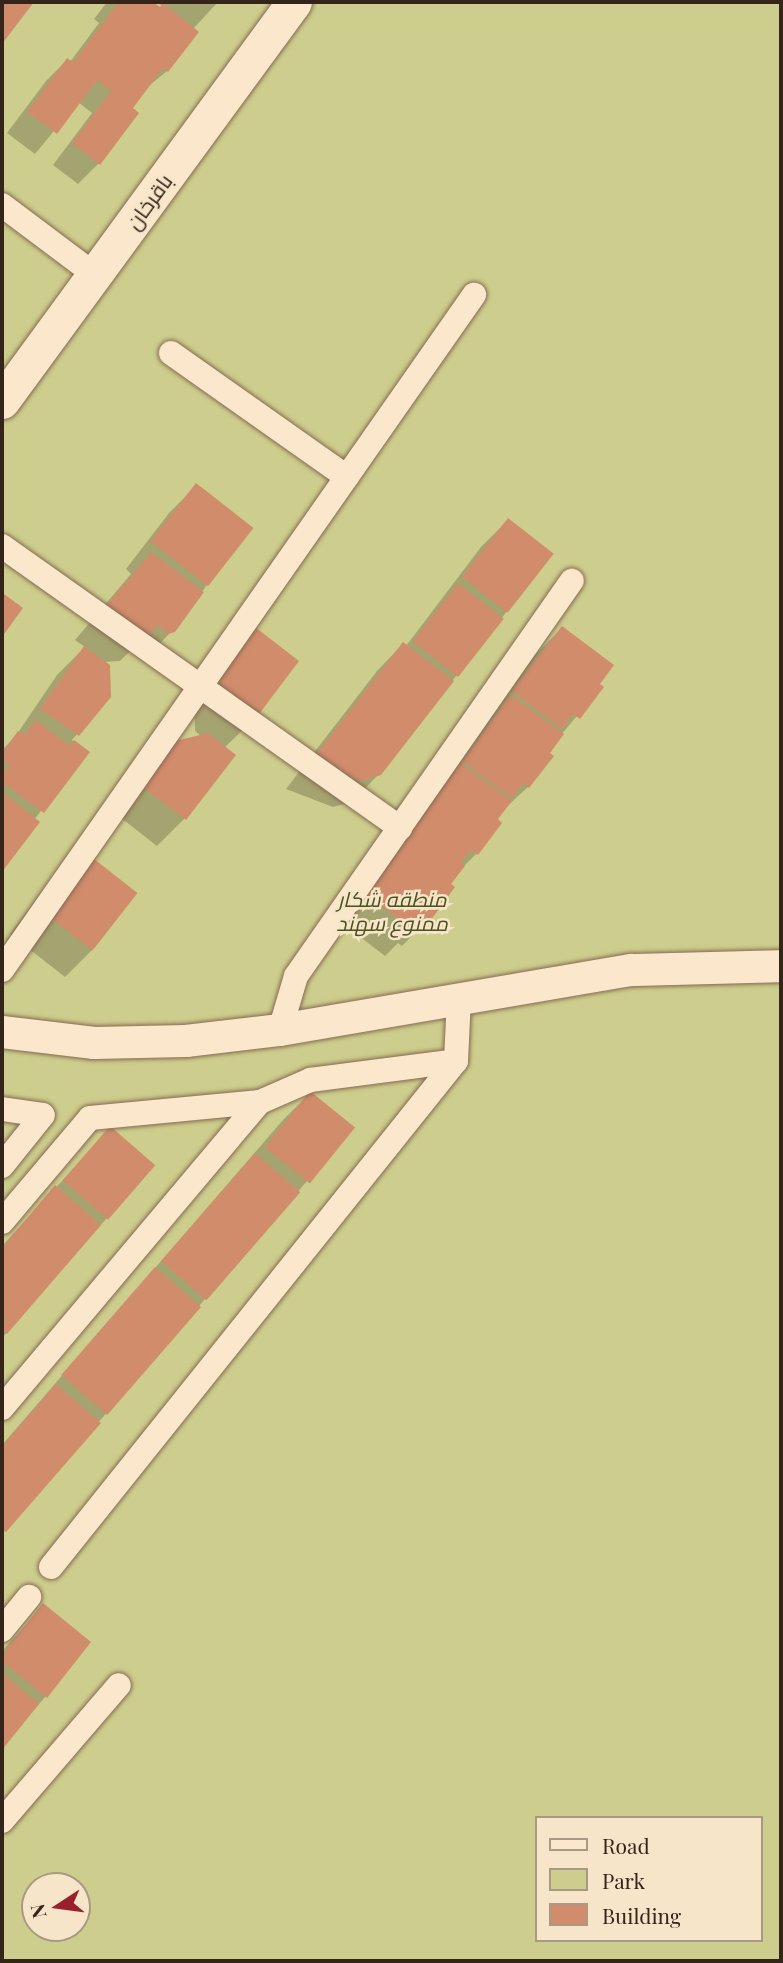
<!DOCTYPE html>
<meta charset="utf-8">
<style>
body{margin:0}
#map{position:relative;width:783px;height:1963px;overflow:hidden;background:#f0dab9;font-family:"Playfair Display",Cairo,serif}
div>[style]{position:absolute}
.green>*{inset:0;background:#cdce8d}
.shadow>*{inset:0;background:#0003}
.building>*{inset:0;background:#d18c6c;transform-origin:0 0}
.roads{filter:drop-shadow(0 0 2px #876a53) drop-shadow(0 0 2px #876a53)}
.minor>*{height:24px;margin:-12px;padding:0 12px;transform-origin:12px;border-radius:12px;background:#fbe8cc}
.tertiary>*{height:32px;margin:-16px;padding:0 16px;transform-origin:16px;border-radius:16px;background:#fbe8cc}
.secondary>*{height:35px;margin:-17.5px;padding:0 17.5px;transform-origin:17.5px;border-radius:17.5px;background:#fbe8cc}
span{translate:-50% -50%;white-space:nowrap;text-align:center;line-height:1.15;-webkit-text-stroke:5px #f7e5c9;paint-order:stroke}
.street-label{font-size:21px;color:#352419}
.park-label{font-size:21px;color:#4b531f;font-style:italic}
.frame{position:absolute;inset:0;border:4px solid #352419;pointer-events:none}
.legend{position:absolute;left:535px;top:1816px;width:228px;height:126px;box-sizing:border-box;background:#f7e5c9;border:2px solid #a99883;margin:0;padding:9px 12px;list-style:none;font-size:21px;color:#352419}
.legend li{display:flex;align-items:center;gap:14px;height:35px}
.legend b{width:35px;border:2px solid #a99883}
.north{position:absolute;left:21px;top:1872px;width:70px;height:70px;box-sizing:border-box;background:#f7e5c9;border:2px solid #a99883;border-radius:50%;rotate:257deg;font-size:19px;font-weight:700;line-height:28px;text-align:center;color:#352419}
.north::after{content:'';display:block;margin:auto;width:24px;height:32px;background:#9a202d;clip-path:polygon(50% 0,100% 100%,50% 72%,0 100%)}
</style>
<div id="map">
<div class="green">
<div style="clip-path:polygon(evenodd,2px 2px,781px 2px,781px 1961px,2px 1961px,2px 2px,536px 1818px,760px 1818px,760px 1940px,536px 1940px,536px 1818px,2px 2px,35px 1886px,77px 1886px,77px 1928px,35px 1928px,35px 1886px)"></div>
</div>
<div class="shadow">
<div style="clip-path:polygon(107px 2px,151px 2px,160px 9px,162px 6px,157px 2px,218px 2px,193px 29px,167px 71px,144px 90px,99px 163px,78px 184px,53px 165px,92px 113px,78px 102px,35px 154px,7px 133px,46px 81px,67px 60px,70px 62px,99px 23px,94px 19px)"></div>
<div style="clip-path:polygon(196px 486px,207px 585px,173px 630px,145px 658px,141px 660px,130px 651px,120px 661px,103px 662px,110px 696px,72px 740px,87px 752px,34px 820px,38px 823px,2px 869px,2px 750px,15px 737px,57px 675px,85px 647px,75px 640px,131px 574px,126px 569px,169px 513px)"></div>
<div style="clip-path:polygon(508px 520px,552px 554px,379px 774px,352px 802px,333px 807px,286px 789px,377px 671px,403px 644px,406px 646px,481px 547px)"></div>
<div style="clip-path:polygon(562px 628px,601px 687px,561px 735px,528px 787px,500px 813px,476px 854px,458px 872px,429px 919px,402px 946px,398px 943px,385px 956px,338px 920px,535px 655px)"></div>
<div style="clip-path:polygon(219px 649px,248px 725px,224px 748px,233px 755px,184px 819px,157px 846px,107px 807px,202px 737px,195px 731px,194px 682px)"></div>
<div style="clip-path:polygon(53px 877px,92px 950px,65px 977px,10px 934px)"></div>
<div style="clip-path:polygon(310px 1093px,352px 1129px,2px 1534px,2px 1445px,283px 1120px)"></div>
<div style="clip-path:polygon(110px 1129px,107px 1218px,2px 1338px,2px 1246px)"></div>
<div style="clip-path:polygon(43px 1606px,46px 1696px,2px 1747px,2px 1651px)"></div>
</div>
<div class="building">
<div style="clip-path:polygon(2px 2px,34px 2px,2px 44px)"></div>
<div style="clip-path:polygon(119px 2px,153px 2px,160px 7px,163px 3px,199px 32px,168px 72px,163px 68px,133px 108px,139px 113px,100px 165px,72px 143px,111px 91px,97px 80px,57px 134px,27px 112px,67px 58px,73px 62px)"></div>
<div style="left:196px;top:483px;width:73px;height:74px;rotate:38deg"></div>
<div style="left:508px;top:518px;width:58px;height:75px;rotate:38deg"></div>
<div style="clip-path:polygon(151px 552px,204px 592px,175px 632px,168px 634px,158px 625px,149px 635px,133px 635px,101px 612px)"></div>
<div style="left:458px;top:583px;width:58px;height:74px;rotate:38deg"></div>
<div style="clip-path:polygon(4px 594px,23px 608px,2px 637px,2px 596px)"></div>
<div style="clip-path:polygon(246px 620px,299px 661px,250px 726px,221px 704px,220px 653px)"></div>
<div style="clip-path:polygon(562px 626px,614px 665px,600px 684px,604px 687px,580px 719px,573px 714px,562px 729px,512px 691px)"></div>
<div style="clip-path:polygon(403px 642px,454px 681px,381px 775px,361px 781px,311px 761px)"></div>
<div style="clip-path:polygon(84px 646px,110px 665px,111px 697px,79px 736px,40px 709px)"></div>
<div style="clip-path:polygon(511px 695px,564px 734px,550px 753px,554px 756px,529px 788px,523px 783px,512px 798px,462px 761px)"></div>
<div style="clip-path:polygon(36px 720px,70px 746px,74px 740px,90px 752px,44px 813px,2px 782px,2px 776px,10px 765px,2px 759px,2px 753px,18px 731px,24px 735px)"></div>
<div style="clip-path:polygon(208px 733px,236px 755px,186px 820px,132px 779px,159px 745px)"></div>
<div style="clip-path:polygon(459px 762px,512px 801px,498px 819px,502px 823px,478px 855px,471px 850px,461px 863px,465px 866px,451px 884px,455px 887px,431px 920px,424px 915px,413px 930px,363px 892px)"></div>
<div style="clip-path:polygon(2px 792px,40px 822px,2px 872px)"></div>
<div style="left:80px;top:848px;width:73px;height:73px;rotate:38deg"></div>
<div style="left:310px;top:1091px;width:58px;height:72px;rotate:39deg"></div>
<div style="left:110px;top:1126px;width:60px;height:72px;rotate:41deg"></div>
<div style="left:255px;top:1153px;width:60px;height:143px;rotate:41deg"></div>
<div style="clip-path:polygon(55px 1185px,101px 1225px,7px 1334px,2px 1330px,2px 1248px)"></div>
<div style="left:155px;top:1267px;width:61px;height:143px;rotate:41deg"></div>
<div style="clip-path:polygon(56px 1384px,101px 1423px,6px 1532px,2px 1529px,2px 1446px)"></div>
<div style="clip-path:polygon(43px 1603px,91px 1642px,47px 1698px,2px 1661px,2px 1655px)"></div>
<div style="clip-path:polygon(2px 1673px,39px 1704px,2px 1750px)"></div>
</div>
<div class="roads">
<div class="minor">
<div style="left:2px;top:205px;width:115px;rotate:36.9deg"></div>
<div style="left:171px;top:353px;width:215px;rotate:35.2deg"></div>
<div style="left:2px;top:546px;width:488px;rotate:35.3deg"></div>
<div style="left:2px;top:970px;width:824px;rotate:-55.04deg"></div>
<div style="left:280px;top:1030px;width:56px;rotate:-73.5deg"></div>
<div style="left:296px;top:976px;width:482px;rotate:-55.1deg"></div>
<div style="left:2px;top:1109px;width:41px;rotate:8.3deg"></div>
<div style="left:2px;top:1166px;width:65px;rotate:-51.2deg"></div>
<div style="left:2px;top:1222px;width:136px;rotate:-49.8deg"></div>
<div style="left:90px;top:1118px;width:171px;rotate:-5.4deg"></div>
<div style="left:260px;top:1102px;width:55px;rotate:-23.7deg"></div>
<div style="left:310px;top:1080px;width:147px;rotate:-7.4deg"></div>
<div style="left:2px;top:1408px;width:400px;rotate:-49.9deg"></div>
<div style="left:51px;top:1567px;width:648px;rotate:-51.33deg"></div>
<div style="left:456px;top:1061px;width:63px;rotate:-87.3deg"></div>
<div style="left:2px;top:1630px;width:43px;rotate:-50.7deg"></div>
<div style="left:2px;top:1821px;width:179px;rotate:-49.3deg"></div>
</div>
<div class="tertiary">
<div style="left:2px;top:1032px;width:93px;rotate:6.8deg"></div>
<div style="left:94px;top:1043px;width:92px;rotate:-1.2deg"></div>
<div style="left:186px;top:1041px;width:95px;rotate:-6.7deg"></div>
<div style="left:280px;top:1030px;width:357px;rotate:-9.7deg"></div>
<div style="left:632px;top:970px;width:149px;rotate:-1.5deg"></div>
</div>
<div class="secondary">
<div style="left:2px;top:401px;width:494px;rotate:-53.8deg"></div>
</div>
</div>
<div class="street-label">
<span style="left:148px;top:201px;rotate:-54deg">باقرخان</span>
</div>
<div class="park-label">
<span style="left:392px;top:910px">منطقه شکار<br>ممنوع سهند</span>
</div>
<div class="frame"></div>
<ul class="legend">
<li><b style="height:9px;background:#fbe8cc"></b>Road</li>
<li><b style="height:19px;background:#cdce8d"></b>Park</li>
<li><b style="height:19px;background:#d18c6c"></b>Building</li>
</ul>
<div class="north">N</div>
</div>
